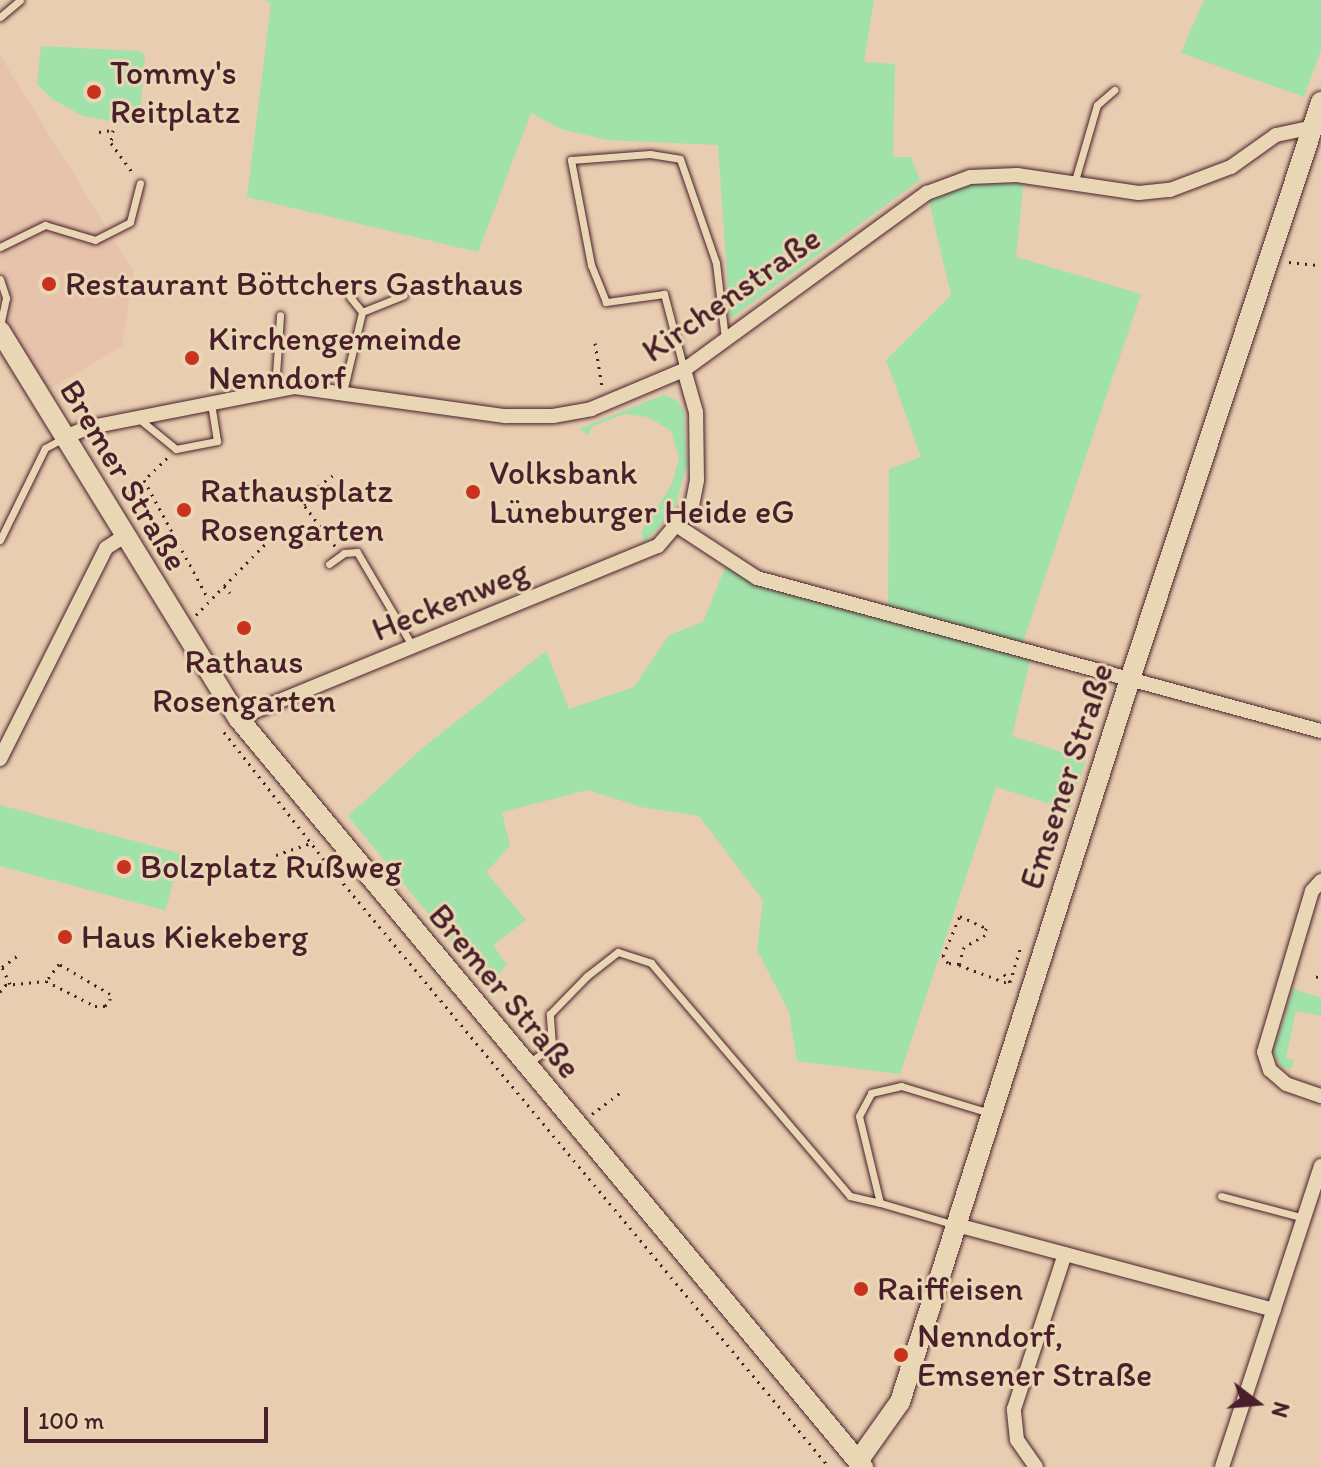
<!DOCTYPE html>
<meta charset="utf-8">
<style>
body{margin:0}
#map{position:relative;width:1321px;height:1467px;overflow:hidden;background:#e8cdb0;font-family:Itim,sans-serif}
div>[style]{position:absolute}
.built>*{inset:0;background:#e7c3ab}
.green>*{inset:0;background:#a1e1aa;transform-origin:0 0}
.path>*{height:3px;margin-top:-1.5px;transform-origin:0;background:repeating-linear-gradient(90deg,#4a1f2b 0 2px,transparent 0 8px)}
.roads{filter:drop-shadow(0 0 2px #4a1f2b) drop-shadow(0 0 2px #4a1f2b)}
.lane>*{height:7px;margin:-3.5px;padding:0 3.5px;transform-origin:3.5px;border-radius:3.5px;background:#e9d6b4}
.street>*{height:14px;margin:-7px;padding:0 7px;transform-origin:7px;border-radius:7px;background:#e9d6b4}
.secondary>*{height:20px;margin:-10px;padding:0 10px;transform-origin:10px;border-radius:10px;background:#e9d6b4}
.dots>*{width:22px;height:22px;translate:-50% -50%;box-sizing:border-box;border:4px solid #e9d6b4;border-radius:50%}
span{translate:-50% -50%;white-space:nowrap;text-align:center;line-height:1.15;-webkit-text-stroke:6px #e9d6b4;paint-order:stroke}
.poi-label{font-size:34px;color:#4a1f2b}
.left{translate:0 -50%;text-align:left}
.street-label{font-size:34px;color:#4a1f2b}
.north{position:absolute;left:1217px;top:1363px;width:80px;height:80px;-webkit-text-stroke:6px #e9d6b4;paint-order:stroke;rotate:106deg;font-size:22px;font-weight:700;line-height:32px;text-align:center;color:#4a1f2b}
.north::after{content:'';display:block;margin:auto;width:28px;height:36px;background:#4a1f2b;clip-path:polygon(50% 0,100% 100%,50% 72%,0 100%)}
.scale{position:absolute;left:24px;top:1407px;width:244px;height:36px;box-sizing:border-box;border:4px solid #4a1f2b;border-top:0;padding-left:10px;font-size:24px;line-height:28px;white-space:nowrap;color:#4a1f2b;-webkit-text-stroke:6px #e9d6b4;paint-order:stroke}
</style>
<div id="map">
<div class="built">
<div style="clip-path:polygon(0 55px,134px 272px,122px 346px,42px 394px,0 335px)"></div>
</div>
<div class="green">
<div style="clip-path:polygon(265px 0,874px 0,864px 62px,895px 64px,893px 157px,911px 157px,920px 180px,730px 319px,718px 145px,607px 140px,561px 129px,531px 113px,478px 252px,247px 197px,271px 4px)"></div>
<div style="clip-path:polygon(1204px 0,1321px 0,1321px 50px,1304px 97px,1181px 53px)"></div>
<div style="clip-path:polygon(41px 46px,139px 51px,145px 56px,139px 126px,83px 116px,52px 99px,37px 84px)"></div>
<div style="clip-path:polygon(1024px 176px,1016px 257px,1141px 294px,1021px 648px,1032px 652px,1012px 736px,1086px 760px,1069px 810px,996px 787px,900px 1074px,797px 1061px,789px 1012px,757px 950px,763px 900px,699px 816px,641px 807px,588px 790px,502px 812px,510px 846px,486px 872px,526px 920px,493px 945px,507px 965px,487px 985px,348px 816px,425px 746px,546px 651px,569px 709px,634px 687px,669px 635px,703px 622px,727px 563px,888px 613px,889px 469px,921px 457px,886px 360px,951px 295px,927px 193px,970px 177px)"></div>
<div style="clip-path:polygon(663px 395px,677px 400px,684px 411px,687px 464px,674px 511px,644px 542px,641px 532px,672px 484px,679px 458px,671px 431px,648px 417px,625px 414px,593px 426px,588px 435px,579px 429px)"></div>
<div style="left:0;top:805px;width:187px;height:59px;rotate:15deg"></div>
<div style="clip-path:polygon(1293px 989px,1321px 998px,1321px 1016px,1296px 1011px,1286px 1058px,1294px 1060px,1291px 1069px,1281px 1066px,1273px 1052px)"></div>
</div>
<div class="path">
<div style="left:99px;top:132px;width:14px;rotate:-8deg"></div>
<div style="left:113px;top:130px;width:13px;rotate:99deg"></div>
<div style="left:111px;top:143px;width:37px;rotate:54deg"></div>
<div style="left:1289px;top:262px;width:28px;rotate:6deg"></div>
<div style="left:595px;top:343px;width:44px;rotate:80.8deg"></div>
<div style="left:167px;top:458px;width:32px;rotate:136deg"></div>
<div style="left:144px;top:480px;width:136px;rotate:61.6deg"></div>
<div style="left:121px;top:497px;width:29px;rotate:-36deg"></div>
<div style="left:335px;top:546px;width:51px;rotate:-127.1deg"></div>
<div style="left:304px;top:505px;width:16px;rotate:-60deg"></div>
<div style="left:312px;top:491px;width:31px;rotate:-37deg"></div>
<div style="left:224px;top:586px;width:77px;rotate:-45.5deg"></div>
<div style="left:196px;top:615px;width:40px;rotate:-46deg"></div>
<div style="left:224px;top:586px;width:9px;rotate:49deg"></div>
<div style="left:224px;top:732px;width:177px;rotate:51.9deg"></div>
<div style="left:333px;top:871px;width:775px;rotate:50.23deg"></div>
<div style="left:276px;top:855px;width:40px;rotate:-18.9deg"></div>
<div style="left:960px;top:916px;width:29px;rotate:25deg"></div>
<div style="left:986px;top:928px;width:7px;rotate:98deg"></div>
<div style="left:985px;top:935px;width:24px;rotate:150deg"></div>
<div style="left:964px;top:947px;width:18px;rotate:106deg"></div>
<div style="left:959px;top:964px;width:11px;rotate:-175deg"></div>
<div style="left:948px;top:963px;width:9px;rotate:-126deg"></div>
<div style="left:943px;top:956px;width:43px;rotate:-67deg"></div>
<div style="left:959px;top:965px;width:51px;rotate:20.6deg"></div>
<div style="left:1004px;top:974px;width:10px;rotate:53deg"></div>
<div style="left:1010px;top:982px;width:34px;rotate:-73deg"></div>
<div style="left:1316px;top:977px;width:5px;rotate:-22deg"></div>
<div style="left:10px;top:984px;width:19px;rotate:-115deg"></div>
<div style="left:2px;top:967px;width:22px;rotate:-36deg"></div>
<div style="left:0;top:992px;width:9px;rotate:-54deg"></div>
<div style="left:5px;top:985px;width:41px;rotate:-5.6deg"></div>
<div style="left:46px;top:981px;width:55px;rotate:27deg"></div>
<div style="left:95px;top:1006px;width:10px"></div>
<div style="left:105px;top:1006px;width:8px;rotate:-50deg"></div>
<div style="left:110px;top:1000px;width:6px;rotate:-90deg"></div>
<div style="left:110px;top:994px;width:59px;rotate:-149.5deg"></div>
<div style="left:59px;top:964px;width:21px;rotate:127deg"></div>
<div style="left:592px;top:1114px;width:38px;rotate:-37deg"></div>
</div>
<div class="roads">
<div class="lane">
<div style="left:0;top:17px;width:26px;rotate:-40deg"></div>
<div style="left:1074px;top:184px;width:82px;rotate:-73.8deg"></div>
<div style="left:1097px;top:105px;width:23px;rotate:-41deg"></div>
<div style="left:0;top:247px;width:50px;rotate:-26.1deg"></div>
<div style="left:45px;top:225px;width:52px;rotate:16.7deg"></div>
<div style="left:95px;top:240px;width:39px;rotate:-27deg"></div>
<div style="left:130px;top:222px;width:40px;rotate:-75.6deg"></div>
<div style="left:0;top:279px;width:20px;rotate:72deg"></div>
<div style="left:6px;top:298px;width:30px;rotate:102deg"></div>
<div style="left:350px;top:297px;width:19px;rotate:51deg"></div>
<div style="left:684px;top:370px;width:79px;rotate:-104.7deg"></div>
<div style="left:664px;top:294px;width:59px;rotate:172.1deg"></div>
<div style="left:606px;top:302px;width:40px;rotate:-112deg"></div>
<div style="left:591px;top:265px;width:107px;rotate:-100.8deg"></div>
<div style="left:571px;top:160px;width:79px;rotate:-4.3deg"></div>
<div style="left:650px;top:154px;width:30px;rotate:9deg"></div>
<div style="left:680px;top:159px;width:110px;rotate:70.9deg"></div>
<div style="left:716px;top:263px;width:77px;rotate:83.2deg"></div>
<div style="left:275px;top:389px;width:74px;rotate:-86.1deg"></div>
<div style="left:343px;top:392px;width:82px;rotate:-76.6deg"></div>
<div style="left:362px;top:312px;width:45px;rotate:-22deg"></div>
<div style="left:138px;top:418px;width:49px;rotate:39.2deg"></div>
<div style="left:176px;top:449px;width:42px;rotate:-11deg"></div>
<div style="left:217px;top:441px;width:38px;rotate:-99deg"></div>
<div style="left:0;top:540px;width:102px;rotate:-63.9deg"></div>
<div style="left:45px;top:448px;width:19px;rotate:-28deg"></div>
<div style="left:329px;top:564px;width:19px;rotate:-36deg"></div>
<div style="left:344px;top:553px;width:13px;rotate:-4deg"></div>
<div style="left:357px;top:552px;width:110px;rotate:59.5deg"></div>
<div style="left:530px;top:1062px;width:27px;rotate:-36deg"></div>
<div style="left:552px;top:1046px;width:32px;rotate:-94deg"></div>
<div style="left:550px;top:1014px;width:53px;rotate:-45.8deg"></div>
<div style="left:587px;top:976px;width:39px;rotate:-38deg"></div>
<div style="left:618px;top:952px;width:35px;rotate:18deg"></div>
<div style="left:651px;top:963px;width:306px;rotate:49.5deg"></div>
<div style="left:850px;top:1196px;width:31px;rotate:13deg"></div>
<div style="left:1221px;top:1196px;width:86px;rotate:14.8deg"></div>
<div style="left:952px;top:1224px;width:75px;rotate:-163.7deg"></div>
<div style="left:880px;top:1203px;width:89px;rotate:-103.6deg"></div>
<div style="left:859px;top:1116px;width:26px;rotate:-62deg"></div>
<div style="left:871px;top:1093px;width:31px;rotate:-13deg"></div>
<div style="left:901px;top:1086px;width:93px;rotate:16.9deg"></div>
</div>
<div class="street">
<div style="left:63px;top:438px;width:25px;rotate:-23deg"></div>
<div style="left:86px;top:428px;width:213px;rotate:-11.1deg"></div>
<div style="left:295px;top:387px;width:212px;rotate:7.9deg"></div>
<div style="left:505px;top:416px;width:48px"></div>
<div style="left:553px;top:416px;width:39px;rotate:-10deg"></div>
<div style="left:591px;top:409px;width:101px;rotate:-22.8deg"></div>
<div style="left:684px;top:370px;width:301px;rotate:-36.1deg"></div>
<div style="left:927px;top:193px;width:46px;rotate:-20.4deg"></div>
<div style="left:970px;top:177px;width:47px;rotate:-2.4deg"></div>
<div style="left:1017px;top:175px;width:123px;rotate:8.4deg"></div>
<div style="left:1139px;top:193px;width:31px;rotate:-6deg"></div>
<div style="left:1170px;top:190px;width:65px;rotate:-20.7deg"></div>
<div style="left:1231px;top:167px;width:55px;rotate:-35.4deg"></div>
<div style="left:1276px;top:135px;width:38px;rotate:-12deg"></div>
<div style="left:679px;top:527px;width:93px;rotate:33.2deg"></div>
<div style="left:757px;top:578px;width:584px;rotate:15.18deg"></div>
<div style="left:238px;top:718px;width:454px;rotate:-22.3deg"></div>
<div style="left:658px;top:546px;width:52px;rotate:-49.6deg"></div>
<div style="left:692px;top:506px;width:26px;rotate:-79deg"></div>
<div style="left:697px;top:480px;width:68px;rotate:-90.8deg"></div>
<div style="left:696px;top:412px;width:44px;rotate:-105.9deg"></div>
<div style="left:0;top:759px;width:236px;rotate:-63.3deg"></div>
<div style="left:106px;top:548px;width:20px;rotate:-33deg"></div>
<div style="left:1321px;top:881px;width:13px;rotate:132deg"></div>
<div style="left:1312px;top:891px;width:168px;rotate:106.6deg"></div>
<div style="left:1264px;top:1052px;width:19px;rotate:72deg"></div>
<div style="left:1270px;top:1070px;width:21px;rotate:41deg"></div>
<div style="left:1286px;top:1084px;width:37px;rotate:19deg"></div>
<div style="left:957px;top:1225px;width:328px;rotate:15deg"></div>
<div style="left:1036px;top:1467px;width:33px;rotate:-125deg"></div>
<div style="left:1017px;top:1440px;width:31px;rotate:-96deg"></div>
<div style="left:1014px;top:1409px;width:163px;rotate:-71.8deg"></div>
<div style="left:1222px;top:1467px;width:317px;rotate:-71.8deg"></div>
</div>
<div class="secondary">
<div style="left:0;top:331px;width:454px;rotate:58.4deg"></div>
<div style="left:238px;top:718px;width:976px;rotate:50.16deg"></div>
<div style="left:858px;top:1461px;width:72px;rotate:-54.6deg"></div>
<div style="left:900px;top:1402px;width:759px;rotate:-72.35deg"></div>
<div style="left:1130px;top:679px;width:608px;rotate:-71.68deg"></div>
</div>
</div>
<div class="dots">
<div style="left:94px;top:92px;background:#c8321e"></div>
<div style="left:49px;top:284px;background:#c8321e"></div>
<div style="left:192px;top:358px;background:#c8321e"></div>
<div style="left:473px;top:492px;background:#c8321e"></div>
<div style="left:184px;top:510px;background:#c8321e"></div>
<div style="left:244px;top:628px;background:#c8321e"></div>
<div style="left:124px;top:867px;background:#c8321e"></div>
<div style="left:65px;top:937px;background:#c8321e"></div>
<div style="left:861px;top:1289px;background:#c8321e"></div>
<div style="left:901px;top:1355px;background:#c8321e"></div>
</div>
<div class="poi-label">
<span class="left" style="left:110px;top:92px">Tommy's<br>Reitplatz</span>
<span class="left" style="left:65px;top:284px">Restaurant Böttchers Gasthaus</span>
<span class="left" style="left:208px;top:358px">Kirchengemeinde<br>Nenndorf</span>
<span class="left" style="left:489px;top:492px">Volksbank<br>Lüneburger Heide eG</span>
<span class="left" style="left:200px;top:510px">Rathausplatz<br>Rosengarten</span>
<span style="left:244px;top:681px">Rathaus<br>Rosengarten</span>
<span class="left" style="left:140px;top:867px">Bolzplatz Rußweg</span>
<span class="left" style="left:81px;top:937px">Haus Kiekeberg</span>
<span class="left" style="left:877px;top:1289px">Raiffeisen</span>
<span class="left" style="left:917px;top:1355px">Nenndorf,<br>Emsener Straße</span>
</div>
<div class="street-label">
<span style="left:731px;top:294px;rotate:-35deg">Kirchenstraße</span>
<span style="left:124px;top:475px;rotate:59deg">Bremer Straße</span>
<span style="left:450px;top:600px;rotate:-22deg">Heckenweg</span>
<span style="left:1066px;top:776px;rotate:-72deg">Emsener Straße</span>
<span style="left:505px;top:991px;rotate:50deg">Bremer Straße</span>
</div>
<div class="north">N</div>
<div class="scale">100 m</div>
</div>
